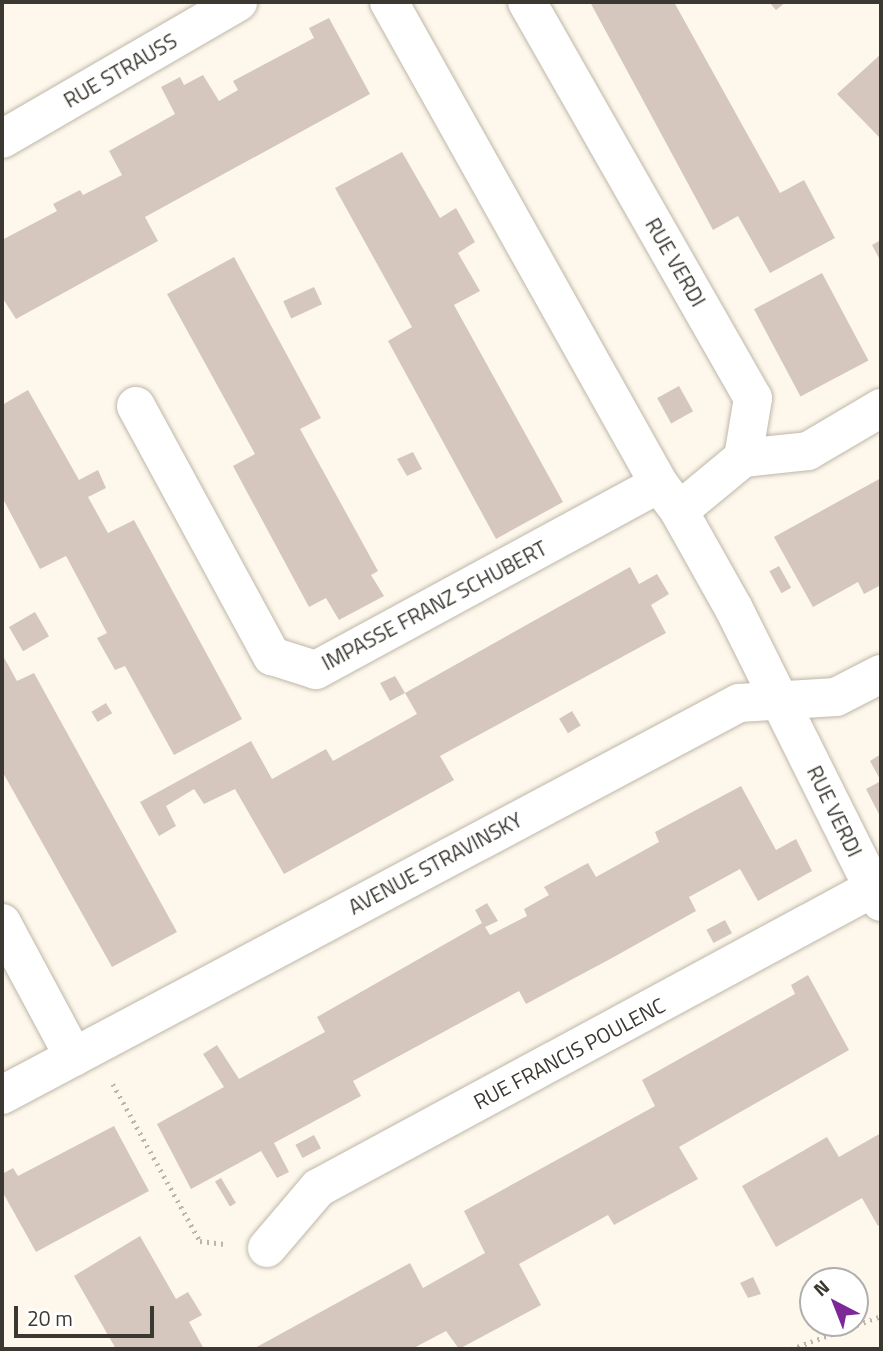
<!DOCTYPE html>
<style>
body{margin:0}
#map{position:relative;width:883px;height:1351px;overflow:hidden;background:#fef8ec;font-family:"Titillium Web",sans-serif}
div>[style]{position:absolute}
.building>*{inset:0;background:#d5c7bd;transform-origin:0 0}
.path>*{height:4.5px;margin-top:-2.25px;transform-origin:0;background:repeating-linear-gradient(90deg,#bbb6ac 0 2px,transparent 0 7px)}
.roads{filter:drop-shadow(0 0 2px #beb7a9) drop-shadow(0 0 2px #beb7a9)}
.minor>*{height:38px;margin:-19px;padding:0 19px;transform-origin:19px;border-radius:19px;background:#fff}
span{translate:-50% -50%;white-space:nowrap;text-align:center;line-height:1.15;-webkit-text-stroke:6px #fff;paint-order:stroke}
.street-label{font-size:21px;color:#3b3832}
.frame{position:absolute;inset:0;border:4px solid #3b3832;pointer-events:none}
.north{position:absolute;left:799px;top:1267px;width:70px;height:70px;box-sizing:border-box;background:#fff;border:2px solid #b1afad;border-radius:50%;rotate:318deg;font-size:19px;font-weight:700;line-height:28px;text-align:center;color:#3b3832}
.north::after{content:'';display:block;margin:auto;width:24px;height:32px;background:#7c2897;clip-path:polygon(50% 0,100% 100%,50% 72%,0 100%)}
.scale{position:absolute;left:14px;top:1306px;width:140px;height:32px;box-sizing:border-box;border:4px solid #3b3832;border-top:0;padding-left:9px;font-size:21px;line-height:24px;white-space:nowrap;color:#3b3832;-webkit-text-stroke:5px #fff;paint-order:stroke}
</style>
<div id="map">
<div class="building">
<div style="clip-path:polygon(590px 2px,674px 2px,780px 193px,804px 180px,835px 238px,770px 273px,738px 216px,713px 230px)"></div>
<div style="clip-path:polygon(769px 2px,786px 2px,776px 10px)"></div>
<div style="clip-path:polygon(329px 18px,370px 94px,145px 217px,158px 241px,16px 319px,2px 297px,2px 240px,57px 211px,53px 204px,80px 190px,83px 195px,122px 175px,109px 151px,175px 114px,161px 87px,180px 77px,184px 85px,203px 75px,219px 101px,238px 90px,233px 81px,314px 38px,309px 28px)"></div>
<div style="clip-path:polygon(881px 54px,881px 139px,837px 94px)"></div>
<div style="clip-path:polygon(402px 152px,440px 218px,456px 208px,475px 242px,458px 253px,480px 291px,454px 305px,563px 502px,496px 539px,388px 341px,412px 327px,335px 188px)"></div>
<div style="clip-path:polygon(881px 240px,881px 262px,872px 245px)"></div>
<div style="clip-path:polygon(234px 257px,321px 418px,300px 429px,378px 571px,371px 575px,384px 596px,339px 620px,326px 598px,309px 607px,233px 466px,255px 454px,167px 294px)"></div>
<div style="left:822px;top:273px;width:99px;height:77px;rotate:62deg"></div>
<div style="left:314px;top:287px;width:19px;height:34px;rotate:65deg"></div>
<div style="left:679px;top:386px;width:29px;height:25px;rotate:61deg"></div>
<div style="clip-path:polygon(28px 390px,79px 480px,98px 470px,106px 488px,88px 497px,108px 533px,134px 520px,242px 719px,174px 755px,125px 666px,115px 670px,97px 638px,107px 633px,66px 556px,40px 569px,2px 497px,2px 405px)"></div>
<div style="clip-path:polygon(413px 452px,422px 469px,407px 476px,397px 459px)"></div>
<div style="clip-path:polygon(881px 478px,881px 585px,864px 594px,858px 582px,813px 607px,774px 537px)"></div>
<div style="left:779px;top:566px;width:25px;height:11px;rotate:61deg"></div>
<div style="clip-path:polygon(630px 567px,639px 584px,657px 574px,669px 594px,651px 605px,666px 633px,440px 756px,454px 780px,284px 874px,235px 789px,204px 804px,194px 789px,166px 806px,176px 826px,159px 836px,140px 802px,251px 741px,272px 779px,326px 749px,333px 761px,417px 714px,405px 693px,390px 701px,380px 683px,395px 676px,405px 693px)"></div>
<div style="left:35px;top:612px;width:28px;height:30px;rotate:60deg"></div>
<div style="clip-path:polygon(2px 654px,17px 681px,34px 673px,177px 932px,112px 967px,2px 771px)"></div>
<div style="left:106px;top:703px;width:12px;height:17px;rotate:59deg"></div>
<div style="left:572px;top:711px;width:17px;height:15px;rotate:59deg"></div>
<div style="clip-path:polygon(881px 754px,881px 818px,866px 789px,881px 781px,870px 761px)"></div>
<div style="clip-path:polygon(741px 786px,776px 850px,796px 839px,812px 871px,758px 901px,740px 869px,689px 897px,696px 911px,612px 958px,526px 1004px,519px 991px,353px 1081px,361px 1096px,274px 1143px,289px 1172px,277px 1178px,261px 1151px,191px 1189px,157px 1124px,224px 1087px,203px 1054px,217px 1045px,239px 1079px,325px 1032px,317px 1017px,482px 923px,475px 910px,487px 903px,498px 921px,485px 927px,490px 935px,527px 916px,524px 909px,549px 895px,544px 887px,588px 863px,596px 877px,659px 842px,655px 832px)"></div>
<div style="left:725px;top:920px;width:15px;height:21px;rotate:62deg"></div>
<div style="clip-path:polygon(808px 975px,849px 1050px,679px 1147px,698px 1179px,614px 1225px,608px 1215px,519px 1264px,541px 1305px,459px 1349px,446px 1331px,412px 1349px,253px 1349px,410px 1263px,423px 1288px,485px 1253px,464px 1211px,655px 1106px,642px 1080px,795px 994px,791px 985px)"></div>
<div style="clip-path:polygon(114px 1126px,149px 1191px,36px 1252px,2px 1191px,2px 1174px,13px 1168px,18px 1176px)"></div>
<div style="clip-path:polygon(881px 1133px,881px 1224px,878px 1226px,862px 1198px,776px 1247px,742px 1186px,827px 1137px,839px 1157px)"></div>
<div style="left:314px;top:1135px;width:15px;height:21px;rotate:62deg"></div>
<div style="left:221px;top:1178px;width:29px;height:7px;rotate:59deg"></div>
<div style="clip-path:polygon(140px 1236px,176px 1299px,188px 1292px,202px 1315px,189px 1322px,204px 1349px,116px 1349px,74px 1276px)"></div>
<div style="clip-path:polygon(753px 1277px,761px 1294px,748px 1298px,740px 1283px)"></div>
</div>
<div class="path">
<div style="left:113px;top:1084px;width:179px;rotate:61deg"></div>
<div style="left:200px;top:1241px;width:25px;rotate:7deg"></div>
<div style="left:791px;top:1349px;width:96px;rotate:-20.1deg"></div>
</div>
<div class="roads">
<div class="minor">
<div style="left:389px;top:2px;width:552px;rotate:60.74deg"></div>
<div style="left:659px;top:484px;width:34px;rotate:53deg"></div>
<div style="left:679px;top:511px;width:112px;rotate:60.7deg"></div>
<div style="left:734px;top:609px;width:312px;rotate:63.5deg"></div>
<div style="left:527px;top:2px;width:456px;rotate:60.3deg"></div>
<div style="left:753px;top:398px;width:61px;rotate:99.5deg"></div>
<div style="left:743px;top:458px;width:83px;rotate:140.4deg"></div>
<div style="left:2px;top:139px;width:273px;rotate:-30.1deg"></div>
<div style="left:136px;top:406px;width:285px;rotate:61.5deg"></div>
<div style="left:272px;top:656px;width:46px;rotate:17.7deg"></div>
<div style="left:316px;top:670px;width:390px;rotate:-28.5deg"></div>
<div style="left:743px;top:458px;width:65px;rotate:-6.1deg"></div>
<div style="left:808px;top:451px;width:85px;rotate:-30.5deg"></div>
<div style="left:2px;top:923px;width:152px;rotate:61.8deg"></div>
<div style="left:2px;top:1095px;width:835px;rotate:-28.01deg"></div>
<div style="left:739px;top:703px;width:97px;rotate:-3.5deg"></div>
<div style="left:836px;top:697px;width:51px;rotate:-27.1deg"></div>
<div style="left:267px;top:1248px;width:79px;rotate:-49.6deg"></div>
<div style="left:318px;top:1188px;width:631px;rotate:-28.39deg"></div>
<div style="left:873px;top:888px;width:16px;rotate:60deg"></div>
</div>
</div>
<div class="street-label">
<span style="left:120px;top:70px;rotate:-30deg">RUE STRAUSS</span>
<span style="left:676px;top:262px;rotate:60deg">RUE VERDI</span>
<span style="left:434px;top:605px;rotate:-28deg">IMPASSE FRANZ SCHUBERT</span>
<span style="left:835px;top:811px;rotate:64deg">RUE VERDI</span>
<span style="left:435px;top:863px;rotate:-28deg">AVENUE STRAVINSKY</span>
<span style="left:569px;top:1053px;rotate:-28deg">RUE FRANCIS POULENC</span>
</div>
<div class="frame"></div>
<div class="north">N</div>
<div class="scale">20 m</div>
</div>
